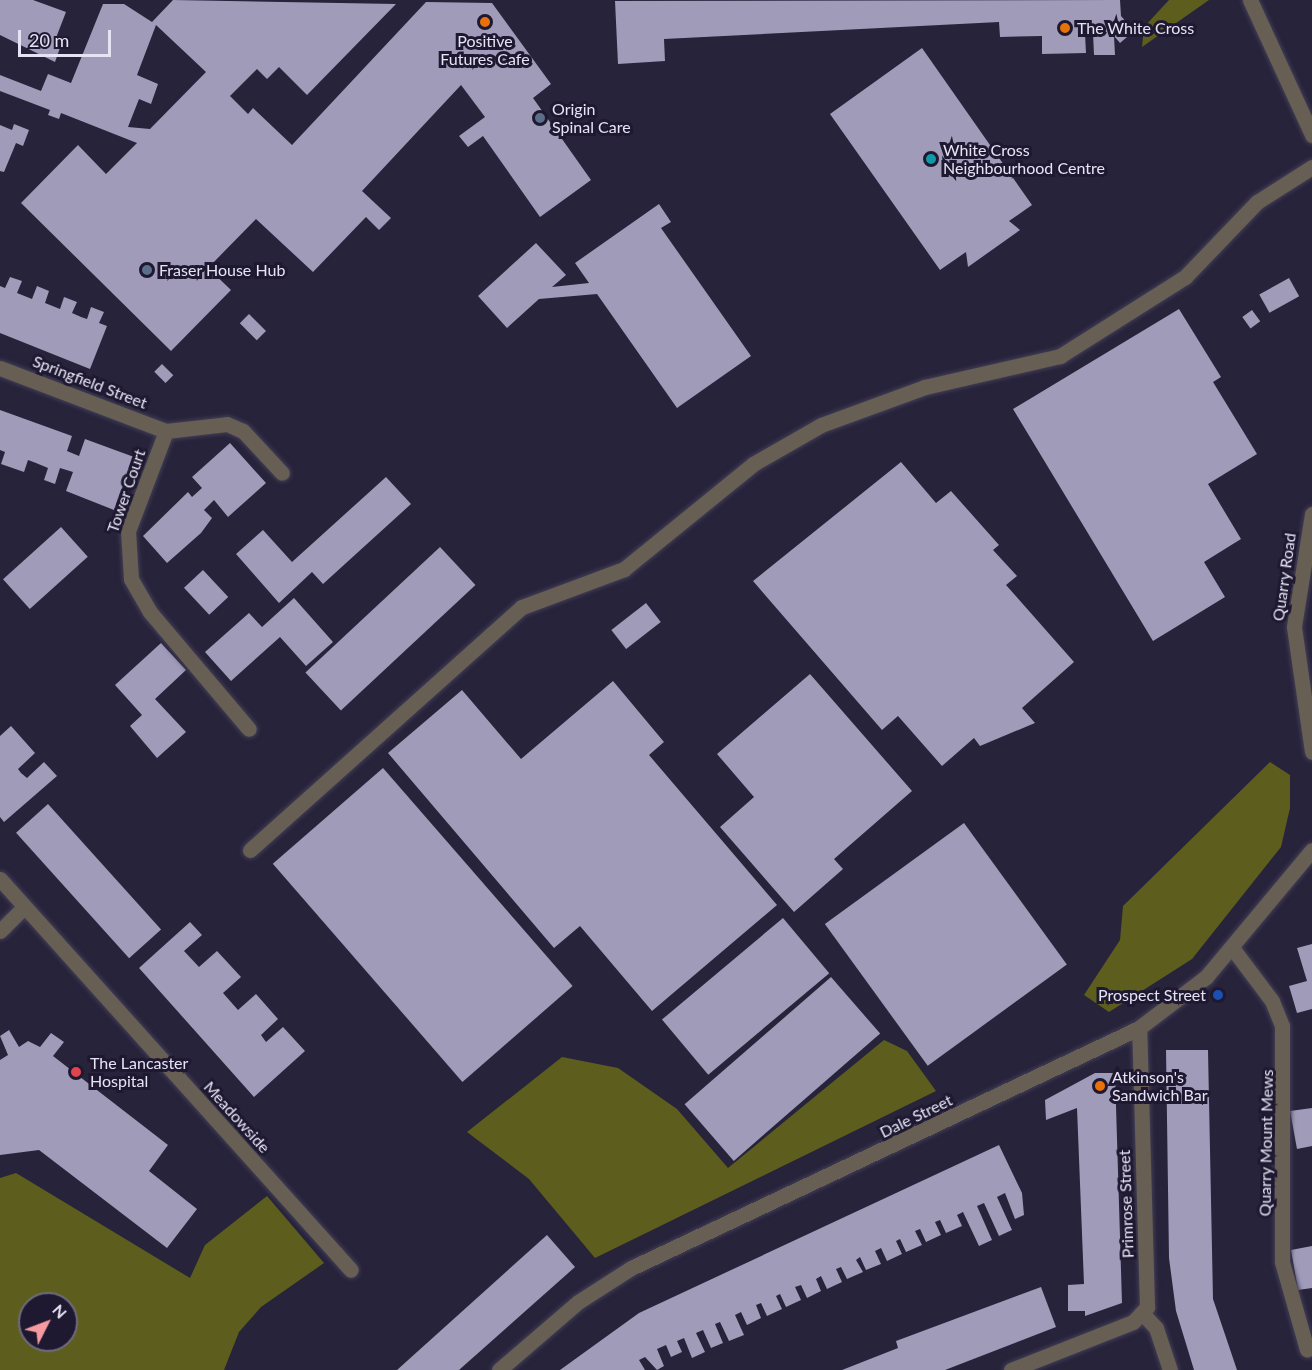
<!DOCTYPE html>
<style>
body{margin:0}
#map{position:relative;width:1312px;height:1370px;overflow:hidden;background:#27233b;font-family:Lato,sans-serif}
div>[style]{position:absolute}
.forest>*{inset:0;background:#5d5e1e}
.building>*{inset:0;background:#9f9bb9;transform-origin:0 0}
.roads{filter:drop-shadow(0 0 2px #423e55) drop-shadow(0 0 2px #423e55)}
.street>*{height:15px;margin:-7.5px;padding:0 7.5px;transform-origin:7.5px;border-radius:7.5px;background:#675f54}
.dots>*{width:16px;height:16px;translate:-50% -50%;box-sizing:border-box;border:3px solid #1e1931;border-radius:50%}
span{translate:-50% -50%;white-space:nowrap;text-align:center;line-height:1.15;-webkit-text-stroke:6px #1e1931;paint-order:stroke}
.poi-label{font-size:16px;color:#e6e4f4}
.left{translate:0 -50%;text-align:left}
.right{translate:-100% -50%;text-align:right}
.street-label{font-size:16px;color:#e6e4f4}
.north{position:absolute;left:18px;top:1292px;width:60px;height:60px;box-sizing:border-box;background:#1e1931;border:2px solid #6e6a7f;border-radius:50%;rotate:48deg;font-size:16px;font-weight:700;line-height:24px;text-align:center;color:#e6e4f4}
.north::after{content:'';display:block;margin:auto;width:21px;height:27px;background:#f49aa0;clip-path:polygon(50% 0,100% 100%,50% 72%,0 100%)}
.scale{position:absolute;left:18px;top:30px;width:93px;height:27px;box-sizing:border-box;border:3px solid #e6e4f4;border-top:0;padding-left:8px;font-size:18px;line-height:21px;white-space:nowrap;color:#e6e4f4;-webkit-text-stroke:4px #1e1931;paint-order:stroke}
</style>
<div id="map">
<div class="forest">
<div style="clip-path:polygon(1169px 0,1209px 0,1142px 47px,1144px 27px)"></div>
<div style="clip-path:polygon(1270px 762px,1290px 775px,1290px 808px,1281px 847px,1192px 959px,1109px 1012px,1084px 995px,1120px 940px,1123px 906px)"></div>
<div style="clip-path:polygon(884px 1040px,907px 1051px,936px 1091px,595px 1258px,529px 1179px,467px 1132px,562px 1057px,618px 1068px,677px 1109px,728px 1168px)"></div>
<div style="clip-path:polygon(evenodd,16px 1173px,190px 1278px,205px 1245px,267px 1196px,324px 1263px,261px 1307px,239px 1332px,224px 1370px,0 1370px,0 1178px,16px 1173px,30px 1304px,66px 1304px,66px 1340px,30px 1340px,30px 1304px)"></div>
</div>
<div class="building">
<div style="clip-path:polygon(0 0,33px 0,66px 12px,54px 43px,61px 45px,55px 62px,0 35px)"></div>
<div style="clip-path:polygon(evenodd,173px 0,396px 4px,307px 95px,279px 67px,267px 79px,257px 69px,230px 96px,248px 114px,253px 108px,292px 145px,426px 2px,492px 3px,551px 84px,533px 98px,591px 180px,540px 217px,483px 136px,468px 147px,459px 136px,485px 117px,461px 85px,362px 191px,391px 218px,379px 230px,366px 217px,313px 272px,256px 219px,208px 268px,231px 290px,171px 351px,21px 203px,78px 145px,106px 174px,137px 143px,61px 113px,59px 119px,48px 115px,50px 110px,0 91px,0 75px,41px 91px,48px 74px,71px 83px,103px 4px,124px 4px,152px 22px,173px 0,156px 25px,206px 72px,150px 129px,128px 127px,139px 99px,151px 104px,158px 84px,137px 75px,156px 25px)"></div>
<div style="clip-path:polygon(1120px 0,1121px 16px,1134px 31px,1120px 43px,1114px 36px,1115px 55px,1094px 55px,1093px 33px,1085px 34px,1086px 53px,1042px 54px,1042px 36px,1000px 37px,999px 22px,664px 39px,665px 61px,618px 64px,615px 1px)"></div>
<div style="clip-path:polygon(922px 48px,1032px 205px,1009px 221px,1020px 230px,968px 267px,966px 252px,940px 270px,830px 114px)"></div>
<div style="clip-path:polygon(14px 124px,29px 130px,23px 146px,16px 143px,4px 172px,0 171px,0 125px,12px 130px)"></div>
<div style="clip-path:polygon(659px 204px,671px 222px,661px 228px,751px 356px,677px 408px,597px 294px,539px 299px,507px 328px,478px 296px,536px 243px,566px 275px,552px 287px,589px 283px,575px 263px)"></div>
<div style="clip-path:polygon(10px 277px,22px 281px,17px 293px,32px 299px,37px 286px,49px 291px,45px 303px,60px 309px,64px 297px,77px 302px,72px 313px,81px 317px,87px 319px,91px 307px,104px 312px,99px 323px,107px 326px,90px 369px,0 333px,0 286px,5px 288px)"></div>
<div style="left:1289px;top:278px;width:21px;height:34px;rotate:61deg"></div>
<div style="clip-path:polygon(1179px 309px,1221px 377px,1213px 382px,1257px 454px,1208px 484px,1241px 539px,1204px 562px,1225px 597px,1153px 641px,1013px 409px)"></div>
<div style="left:1252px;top:310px;width:14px;height:12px;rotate:54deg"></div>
<div style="left:249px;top:314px;width:24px;height:13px;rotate:45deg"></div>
<div style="left:162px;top:364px;width:16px;height:11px;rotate:45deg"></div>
<div style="clip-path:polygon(0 410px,72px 436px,67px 451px,79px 456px,85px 439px,134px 457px,114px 510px,66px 491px,73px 472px,60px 468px,55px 484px,44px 480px,48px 468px,36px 463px,28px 460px,24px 472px,1px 464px,5px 452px,0 450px)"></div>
<div style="clip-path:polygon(230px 443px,266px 483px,228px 517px,214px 500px,204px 510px,212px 518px,201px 533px,167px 563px,143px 536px,188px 492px,192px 497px,202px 488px,192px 477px)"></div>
<div style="clip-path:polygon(901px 462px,936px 503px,951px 491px,999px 545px,993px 550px,1017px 576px,1006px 585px,1074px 662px,1022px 708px,1035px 723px,980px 746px,974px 738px,942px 766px,898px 716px,882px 730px,753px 581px)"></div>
<div style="clip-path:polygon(386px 477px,411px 504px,323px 584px,312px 572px,279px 603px,236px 554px,263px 530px,292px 562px)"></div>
<div style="left:61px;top:527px;width:40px;height:78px;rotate:48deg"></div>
<div style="left:440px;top:547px;width:52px;height:184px;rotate:47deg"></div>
<div style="left:203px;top:570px;width:37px;height:26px;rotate:47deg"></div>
<div style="clip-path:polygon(294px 598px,333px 642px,306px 666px,280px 637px,231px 681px,205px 652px,249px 613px,262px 627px)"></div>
<div style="left:646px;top:603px;width:24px;height:44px;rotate:52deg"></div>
<div style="clip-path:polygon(161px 643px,186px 670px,155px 699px,186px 732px,157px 758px,130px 726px,142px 715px,115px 685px)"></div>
<div style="clip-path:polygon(810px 674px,912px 791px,834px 859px,843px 869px,794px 912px,720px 827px,754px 797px,717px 754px)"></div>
<div style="clip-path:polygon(613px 681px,664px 742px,649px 755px,777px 905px,652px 1011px,580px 926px,554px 948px,388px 753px,462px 690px,521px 759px)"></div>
<div style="clip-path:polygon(11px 726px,35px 753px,18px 769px,21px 773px,27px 778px,44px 762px,57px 776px,4px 822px,0 817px,0 736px)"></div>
<div style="left:383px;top:768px;width:289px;height:146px;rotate:49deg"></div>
<div style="left:48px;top:804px;width:169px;height:43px;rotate:48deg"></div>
<div style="left:964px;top:823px;width:175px;height:172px;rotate:54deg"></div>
<div style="left:783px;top:918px;width:72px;height:158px;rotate:50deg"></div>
<div style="clip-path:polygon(190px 922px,202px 935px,184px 951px,199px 967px,217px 951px,241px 977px,223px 993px,238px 1010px,256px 994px,278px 1019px,261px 1035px,266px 1042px,283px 1027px,305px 1051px,254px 1097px,139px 968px)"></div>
<div style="clip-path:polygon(1312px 944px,1312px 1009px,1297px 1013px,1289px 986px,1307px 981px,1297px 948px)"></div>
<div style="left:831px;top:977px;width:75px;height:194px;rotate:49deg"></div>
<div style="clip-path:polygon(9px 1030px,19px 1047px,28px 1041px,40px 1047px,51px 1033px,64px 1042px,53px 1056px,168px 1145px,149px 1171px,197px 1209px,167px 1248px,39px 1150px,0 1155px,0 1060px,8px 1055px,0 1036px)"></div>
<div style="clip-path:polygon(1166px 1050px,1208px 1050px,1213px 1299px,1237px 1370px,1194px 1370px,1176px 1311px,1169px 1258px)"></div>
<div style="clip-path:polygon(1095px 1073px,1115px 1073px,1122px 1303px,1085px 1316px,1085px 1311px,1068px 1311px,1068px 1285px,1084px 1284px,1077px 1108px,1046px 1120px,1045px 1100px)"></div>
<div style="clip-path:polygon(1312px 1108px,1312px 1146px,1297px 1149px,1290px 1111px)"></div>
<div style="clip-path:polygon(999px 1145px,1022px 1193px,1024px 1215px,1015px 1219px,1005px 1193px,997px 1197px,1012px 1230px,999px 1236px,984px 1203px,977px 1206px,992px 1240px,979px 1246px,963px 1212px,957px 1215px,962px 1226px,946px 1233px,940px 1220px,935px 1222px,941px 1235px,926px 1242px,920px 1229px,915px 1231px,922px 1245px,906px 1252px,900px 1239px,896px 1241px,902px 1254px,887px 1261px,881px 1248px,875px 1251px,881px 1264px,866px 1270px,860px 1257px,856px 1260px,863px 1272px,847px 1279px,841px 1267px,836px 1269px,842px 1282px,827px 1289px,821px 1276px,816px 1279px,821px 1291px,807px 1298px,801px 1285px,795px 1287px,801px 1300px,786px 1307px,780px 1294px,776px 1296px,782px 1309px,767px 1316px,761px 1303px,756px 1305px,761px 1318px,747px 1325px,741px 1312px,735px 1315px,744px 1335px,729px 1341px,720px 1322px,715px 1324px,723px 1343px,711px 1348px,703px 1330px,696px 1333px,705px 1352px,692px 1358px,684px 1338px,677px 1341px,682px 1352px,671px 1357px,666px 1345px,657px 1349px,664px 1366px,657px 1370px,645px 1357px,639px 1360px,645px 1370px,560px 1370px,639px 1313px)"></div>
<div style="clip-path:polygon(547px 1235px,575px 1267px,459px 1370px,397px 1370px)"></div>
<div style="clip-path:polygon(1312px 1246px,1312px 1288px,1298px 1290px,1291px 1250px)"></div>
<div style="clip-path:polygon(1041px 1287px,1056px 1327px,945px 1370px,842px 1370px,898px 1348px,896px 1341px)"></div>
</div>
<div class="roads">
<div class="street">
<div style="left:1250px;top:0;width:149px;rotate:65.3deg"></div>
<div style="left:0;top:368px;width:178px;rotate:20.8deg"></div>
<div style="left:166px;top:431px;width:61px;rotate:-6.5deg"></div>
<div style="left:227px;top:424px;width:17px;rotate:24deg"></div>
<div style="left:243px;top:431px;width:57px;rotate:47.1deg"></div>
<div style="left:166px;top:431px;width:107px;rotate:110.8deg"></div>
<div style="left:128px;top:531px;width:48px;rotate:86.4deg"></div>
<div style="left:131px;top:579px;width:38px;rotate:60deg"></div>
<div style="left:150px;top:612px;width:153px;rotate:49.8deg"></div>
<div style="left:1312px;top:514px;width:114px;rotate:99.1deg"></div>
<div style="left:1294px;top:627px;width:126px;rotate:81.8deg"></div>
<div style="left:250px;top:850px;width:365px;rotate:-41.8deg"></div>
<div style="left:522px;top:607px;width:109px;rotate:-20.4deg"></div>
<div style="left:624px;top:569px;width:166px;rotate:-39.1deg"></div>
<div style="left:753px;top:464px;width:78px;rotate:-29.8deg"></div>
<div style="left:821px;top:425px;width:111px;rotate:-20.1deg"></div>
<div style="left:925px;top:387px;width:139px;rotate:-12.9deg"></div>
<div style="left:1060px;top:356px;width:148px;rotate:-32.3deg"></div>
<div style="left:1185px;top:277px;width:104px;rotate:-46.2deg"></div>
<div style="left:1257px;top:202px;width:65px;rotate:-32.5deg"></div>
<div style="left:0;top:879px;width:525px;rotate:48.09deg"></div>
<div style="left:0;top:931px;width:34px;rotate:-45deg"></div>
<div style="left:1233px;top:949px;width:65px;rotate:53.1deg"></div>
<div style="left:1272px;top:1001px;width:27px;rotate:68deg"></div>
<div style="left:1282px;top:1026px;width:236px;rotate:90deg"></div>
<div style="left:1282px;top:1262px;width:91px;rotate:74.1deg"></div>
<div style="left:1143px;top:1314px;width:19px;rotate:47deg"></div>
<div style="left:1156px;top:1328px;width:44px;rotate:71.6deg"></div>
<div style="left:499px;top:1370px;width:104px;rotate:-40.7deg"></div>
<div style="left:578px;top:1302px;width:63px;rotate:-32.7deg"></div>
<div style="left:631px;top:1268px;width:562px;rotate:-25.29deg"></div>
<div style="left:1139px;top:1028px;width:84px;rotate:-37.3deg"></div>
<div style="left:1206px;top:977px;width:165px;rotate:-50.2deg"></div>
<div style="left:1011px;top:1370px;width:131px;rotate:-21.5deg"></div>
<div style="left:1133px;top:1322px;width:21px;rotate:-47deg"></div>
<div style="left:1147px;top:1307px;width:279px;rotate:-91.6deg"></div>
</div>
</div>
<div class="dots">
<div style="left:485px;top:22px;background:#e8710a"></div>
<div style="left:1065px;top:28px;background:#e8710a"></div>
<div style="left:540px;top:118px;background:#5c6f8a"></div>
<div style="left:931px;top:159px;background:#0f9aa8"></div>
<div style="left:147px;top:270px;background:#5c6f8a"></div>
<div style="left:1218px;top:995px;background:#1a4fb4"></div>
<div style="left:76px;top:1072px;background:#e0444e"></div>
<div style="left:1100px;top:1086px;background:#e8710a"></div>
</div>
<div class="poi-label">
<span class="left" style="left:1077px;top:28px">The White Cross</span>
<span style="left:485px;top:50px">Positive<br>Futures Cafe</span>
<span class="left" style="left:552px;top:118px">Origin<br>Spinal Care</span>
<span class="left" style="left:943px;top:159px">White Cross<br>Neighbourhood Centre</span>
<span class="left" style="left:159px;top:270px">Fraser House Hub</span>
<span class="right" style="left:1206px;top:995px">Prospect Street</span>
<span class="left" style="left:90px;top:1072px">The Lancaster<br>Hospital</span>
<span class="left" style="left:1112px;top:1086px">Atkinson's<br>Sandwich Bar</span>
</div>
<div class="street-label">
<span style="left:90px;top:382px;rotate:21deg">Springfield Street</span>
<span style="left:126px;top:491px;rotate:-71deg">Tower Court</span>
<span style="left:1284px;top:577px;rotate:-82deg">Quarry Road</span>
<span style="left:916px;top:1116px;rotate:-26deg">Dale Street</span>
<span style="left:237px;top:1117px;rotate:48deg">Meadowside</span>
<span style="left:1266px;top:1143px;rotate:-89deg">Quarry Mount Mews</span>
<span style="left:1126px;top:1204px;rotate:-92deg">Primrose Street</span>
</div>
<div class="north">N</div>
<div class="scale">20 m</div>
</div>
